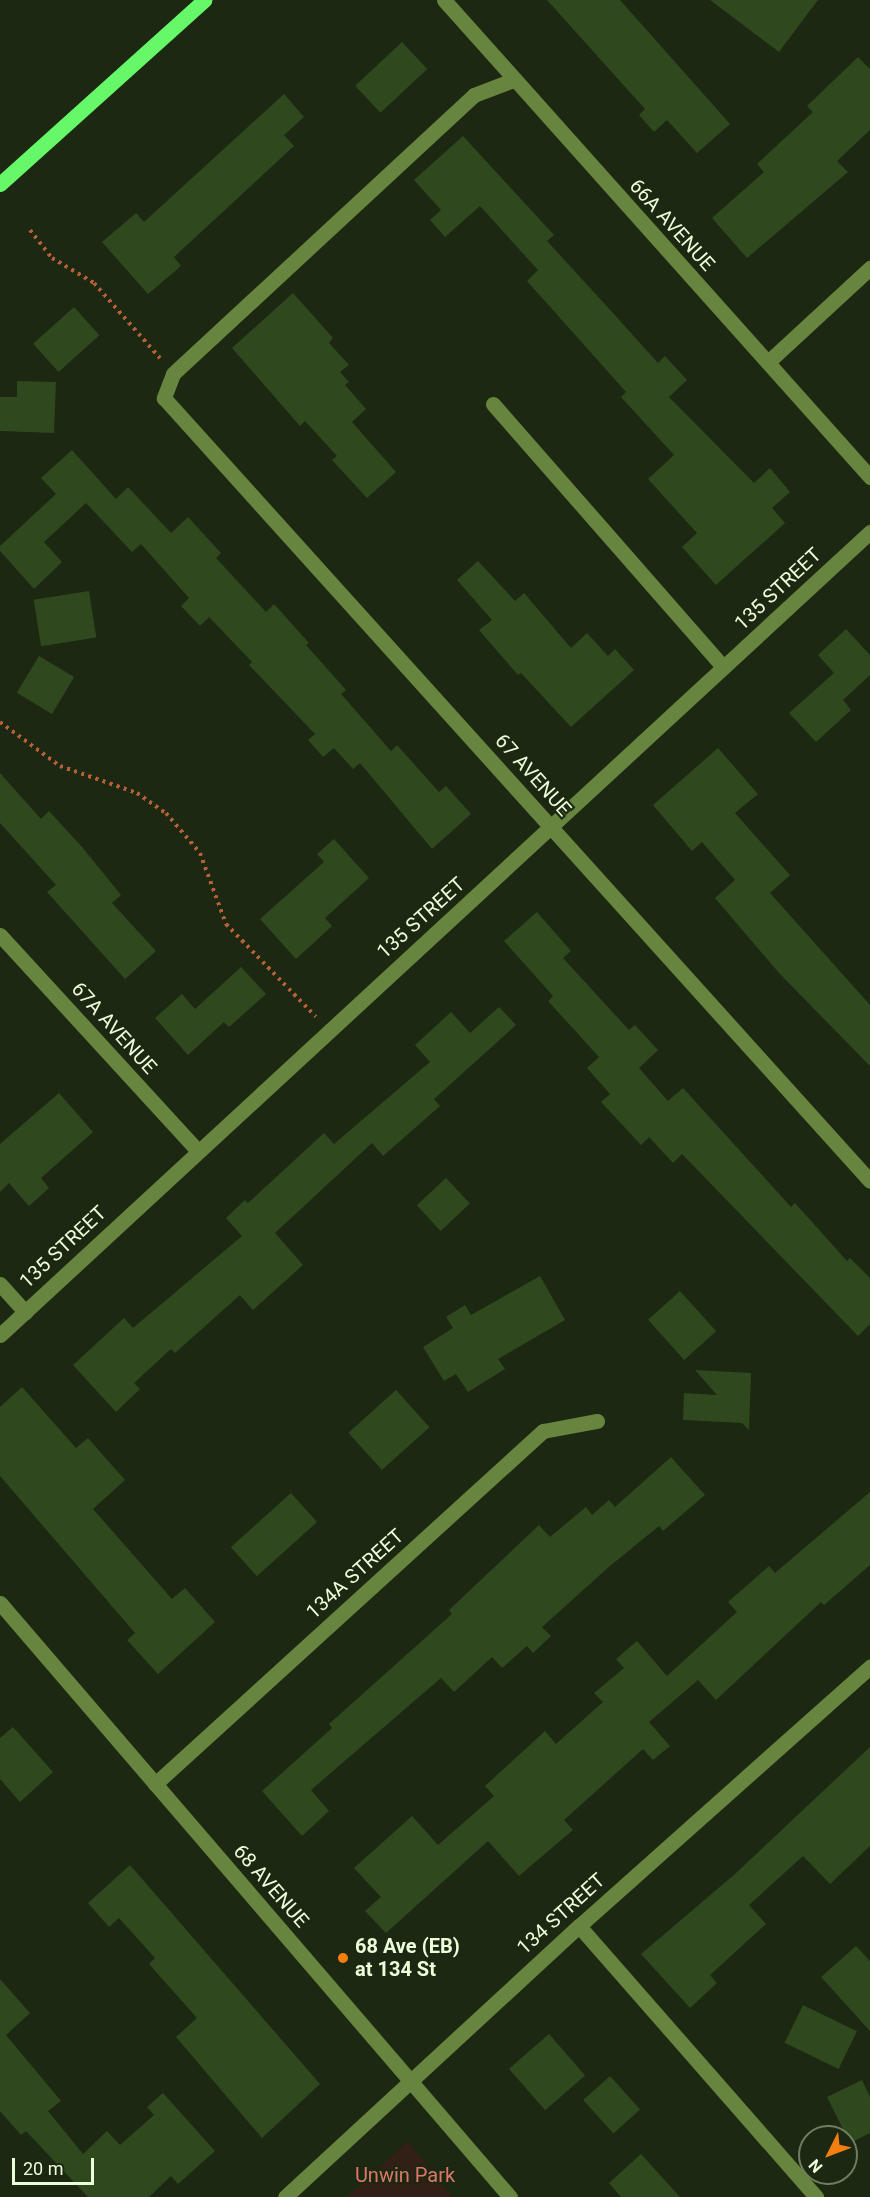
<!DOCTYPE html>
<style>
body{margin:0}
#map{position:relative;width:870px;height:2197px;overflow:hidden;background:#1c2811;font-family:Roboto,sans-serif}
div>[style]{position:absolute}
.green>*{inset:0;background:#321f15}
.building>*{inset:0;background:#30481e;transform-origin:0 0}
.path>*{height:4px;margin-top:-2px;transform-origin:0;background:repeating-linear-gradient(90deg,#b56036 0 3px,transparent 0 7.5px)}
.minor>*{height:15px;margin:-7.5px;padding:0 7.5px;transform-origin:7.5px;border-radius:7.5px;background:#67853f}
.major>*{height:15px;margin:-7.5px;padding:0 7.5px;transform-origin:7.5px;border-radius:7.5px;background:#67f869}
.dots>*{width:16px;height:16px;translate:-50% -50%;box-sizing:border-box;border:3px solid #1c2811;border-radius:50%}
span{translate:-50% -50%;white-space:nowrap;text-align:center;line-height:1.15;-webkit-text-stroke:4.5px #1c2811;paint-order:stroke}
.street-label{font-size:20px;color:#ecfdda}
.poi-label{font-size:20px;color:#ecfdda;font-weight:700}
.left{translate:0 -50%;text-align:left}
.park-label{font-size:20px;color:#db7869}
.north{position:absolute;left:798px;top:2125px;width:60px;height:60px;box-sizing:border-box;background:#1c2811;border:2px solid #6f7d61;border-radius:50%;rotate:228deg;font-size:16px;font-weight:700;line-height:24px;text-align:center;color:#ecfdda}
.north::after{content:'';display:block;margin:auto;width:21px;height:27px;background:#f47f10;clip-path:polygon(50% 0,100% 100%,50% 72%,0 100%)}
.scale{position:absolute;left:12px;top:2158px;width:82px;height:27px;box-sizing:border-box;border:3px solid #ecfdda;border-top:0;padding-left:8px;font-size:18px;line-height:21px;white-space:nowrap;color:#ecfdda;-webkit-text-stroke:4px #1c2811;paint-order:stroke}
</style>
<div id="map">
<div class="green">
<div style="clip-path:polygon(408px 2141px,452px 2197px,347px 2197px)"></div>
</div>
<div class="building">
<div style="clip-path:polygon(547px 0,620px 0,730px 124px,697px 153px,667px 120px,654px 132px,639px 115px,645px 109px)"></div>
<div style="clip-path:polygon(710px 0,818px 0,779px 52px)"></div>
<div style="left:402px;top:42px;width:37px;height:64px;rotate:47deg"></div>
<div style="clip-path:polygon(858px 57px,870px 69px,870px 130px,837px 161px,848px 172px,747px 258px,712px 218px,764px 172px,757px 164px,813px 112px,807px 106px)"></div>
<div style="clip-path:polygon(284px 94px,304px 117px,284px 135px,294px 146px,174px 257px,181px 266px,148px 294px,102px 242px,136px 213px,144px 222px)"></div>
<div style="clip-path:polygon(463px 136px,554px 235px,547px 241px,613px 313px,658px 363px,665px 356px,687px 380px,669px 397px,754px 483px,770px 468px,790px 492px,772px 508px,785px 523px,716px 585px,682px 547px,697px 533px,648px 479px,674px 455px,621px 397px,626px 392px,527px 281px,538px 270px,480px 206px,445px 237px,430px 220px,441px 210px,414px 180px)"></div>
<div style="clip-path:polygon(293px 293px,333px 338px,329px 343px,349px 365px,340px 372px,349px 382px,345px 385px,366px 409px,352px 422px,396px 472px,367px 498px,332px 460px,337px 456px,305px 421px,300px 426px,232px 348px)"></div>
<div style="left:74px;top:307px;width:38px;height:55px;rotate:48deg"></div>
<div style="clip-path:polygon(17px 381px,56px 382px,54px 433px,0 431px,0 397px,17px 397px)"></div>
<div style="clip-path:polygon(72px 450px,116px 499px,128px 487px,171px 533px,188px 517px,221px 553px,216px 558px,266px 612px,274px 604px,309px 643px,306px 645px,346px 690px,341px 694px,391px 751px,397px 745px,439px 792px,446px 786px,471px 814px,432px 849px,360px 763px,353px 769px,334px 748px,323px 757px,308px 740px,315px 734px,249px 665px,252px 662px,209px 617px,200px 626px,181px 606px,189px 598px,141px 544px,132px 552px,86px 503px,44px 542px,62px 562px,34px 589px,0 551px,0 546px,56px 494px,41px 478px)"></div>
<div style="clip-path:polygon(478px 561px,515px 601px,524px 593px,571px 648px,587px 633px,608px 656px,615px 649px,634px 670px,571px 727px,521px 673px,518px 675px,479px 630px,492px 620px,457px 580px)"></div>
<div style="left:89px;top:591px;width:47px;height:56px;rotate:81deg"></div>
<div style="clip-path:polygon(846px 629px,870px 655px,870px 675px,843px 700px,851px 710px,816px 742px,789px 713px,834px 673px,818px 655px)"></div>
<div style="left:39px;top:656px;width:41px;height:43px;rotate:31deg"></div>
<div style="clip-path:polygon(718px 748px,758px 794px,735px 813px,790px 875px,770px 893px,870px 1005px,870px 1066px,779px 973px,715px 898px,735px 880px,702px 842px,692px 851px,653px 805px)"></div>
<div style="clip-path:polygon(0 773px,41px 819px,49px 811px,82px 847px,121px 895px,112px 903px,156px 951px,125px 979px,47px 892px,56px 885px,0 823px)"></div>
<div style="clip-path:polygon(334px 839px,369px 878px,325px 918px,332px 926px,296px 959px,260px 919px,324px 862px,317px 854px)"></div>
<div style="clip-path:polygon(537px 912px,571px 951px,563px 958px,629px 1030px,635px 1025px,658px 1050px,639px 1068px,668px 1101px,683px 1088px,791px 1207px,795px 1203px,847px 1261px,850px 1258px,870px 1278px,870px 1324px,858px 1336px,682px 1154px,673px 1163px,649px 1137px,641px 1145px,601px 1102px,610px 1094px,587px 1068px,599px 1057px,548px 1001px,553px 996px,504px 941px)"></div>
<div style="clip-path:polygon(241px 967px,266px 994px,229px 1027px,224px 1022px,188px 1055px,155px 1018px,182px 994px,195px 1009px)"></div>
<div style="clip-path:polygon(499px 1007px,516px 1025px,434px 1099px,440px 1106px,383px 1156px,372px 1143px,275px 1233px,303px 1265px,253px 1310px,240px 1295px,175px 1353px,171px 1349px,134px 1383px,140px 1389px,116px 1412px,73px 1365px,124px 1318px,133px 1328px,242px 1236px,226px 1218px,245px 1200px,248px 1203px,324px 1133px,334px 1144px,430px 1062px,415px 1045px,451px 1012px,470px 1033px)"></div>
<div style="clip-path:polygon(59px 1093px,93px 1132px,41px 1178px,49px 1188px,29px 1206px,9px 1183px,0 1192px,0 1144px)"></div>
<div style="left:446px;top:1178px;width:35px;height:40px;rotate:47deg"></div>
<div style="clip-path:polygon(540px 1276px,565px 1320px,498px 1359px,505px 1369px,468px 1392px,456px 1374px,444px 1381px,423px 1347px,453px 1328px,446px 1317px,465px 1305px,471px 1315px)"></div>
<div style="left:680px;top:1291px;width:54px;height:43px;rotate:48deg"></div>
<div style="clip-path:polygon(695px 1370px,751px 1373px,749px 1430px,742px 1423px,683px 1420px,684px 1393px,717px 1395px)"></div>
<div style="clip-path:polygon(22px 1387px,76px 1448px,88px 1438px,125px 1480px,93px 1509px,172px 1599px,185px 1588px,215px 1622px,158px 1674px,127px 1640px,135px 1633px,0 1476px,0 1407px)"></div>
<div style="left:396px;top:1390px;width:50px;height:64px;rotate:48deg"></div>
<div style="clip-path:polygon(671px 1457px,705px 1495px,663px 1531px,659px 1526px,610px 1566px,542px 1627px,551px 1636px,533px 1653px,527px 1646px,502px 1668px,492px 1657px,454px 1692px,441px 1678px,420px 1696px,311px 1790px,329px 1811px,302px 1836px,262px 1791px,332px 1728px,329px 1724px,452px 1614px,449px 1610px,539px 1525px,550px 1537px,586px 1507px,592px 1515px,609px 1500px,615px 1507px)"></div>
<div style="clip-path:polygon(870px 1492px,870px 1565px,824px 1605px,821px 1602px,716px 1700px,698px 1680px,649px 1722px,670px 1746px,653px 1760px,643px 1749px,564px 1820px,573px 1830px,519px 1876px,488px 1841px,386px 1933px,365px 1911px,381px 1897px,354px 1868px,412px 1816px,438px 1845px,494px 1796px,485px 1786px,545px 1731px,556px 1744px,603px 1702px,594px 1693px,624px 1668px,616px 1659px,637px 1641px,667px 1676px,737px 1612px,728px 1602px,769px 1566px,775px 1573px)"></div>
<div style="left:291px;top:1493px;width:39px;height:81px;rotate:48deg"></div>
<div style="clip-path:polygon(13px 1727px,53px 1772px,20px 1802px,0 1779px,0 1738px)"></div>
<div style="clip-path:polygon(870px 1747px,870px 1846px,830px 1884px,803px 1856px,749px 1905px,766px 1924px,710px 1975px,717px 1983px,690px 2008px,641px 1954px,735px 1874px)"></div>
<div style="clip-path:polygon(130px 1865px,320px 2084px,262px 2138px,176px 2037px,197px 2018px,149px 1964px,155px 1958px,119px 1918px,109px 1927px,88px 1903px)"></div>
<div style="clip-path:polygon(856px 1946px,870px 1961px,870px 2031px,821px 1977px)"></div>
<div style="clip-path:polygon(0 1979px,30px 2013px,6px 2035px,61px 2101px,48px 2111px,83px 2154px,107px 2131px,120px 2145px,154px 2115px,147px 2107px,163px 2093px,215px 2151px,178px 2184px,171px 2176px,149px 2197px,88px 2197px,26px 2131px,21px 2135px,0 2111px)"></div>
<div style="left:803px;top:2005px;width:60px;height:42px;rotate:26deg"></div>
<div style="left:549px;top:2034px;width:55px;height:53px;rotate:49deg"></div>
<div style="left:610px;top:2076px;width:45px;height:36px;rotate:48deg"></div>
<div style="clip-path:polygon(862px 2080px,870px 2097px,870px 2133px,850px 2143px,827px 2097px)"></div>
<div style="clip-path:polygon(641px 2154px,680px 2197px,621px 2197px,609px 2183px)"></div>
</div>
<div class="path">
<div style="left:30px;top:230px;width:36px;rotate:52deg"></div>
<div style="left:52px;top:258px;width:49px;rotate:30.8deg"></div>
<div style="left:94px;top:283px;width:100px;rotate:48.7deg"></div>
<div style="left:0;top:722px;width:74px;rotate:36.3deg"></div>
<div style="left:60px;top:766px;width:82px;rotate:19.3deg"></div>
<div style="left:137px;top:793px;width:35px;rotate:35deg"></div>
<div style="left:166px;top:813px;width:52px;rotate:49.6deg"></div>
<div style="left:200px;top:853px;width:76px;rotate:69.9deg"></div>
<div style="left:226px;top:924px;width:129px;rotate:45.9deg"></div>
</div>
<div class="minor">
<div style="left:444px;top:0;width:640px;rotate:48.23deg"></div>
<div style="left:513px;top:80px;width:42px;rotate:159deg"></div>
<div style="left:474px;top:95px;width:410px;rotate:137.2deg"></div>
<div style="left:173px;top:374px;width:26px;rotate:111deg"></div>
<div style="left:164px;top:398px;width:1054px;rotate:47.96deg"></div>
<div style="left:768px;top:362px;width:139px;rotate:-42.7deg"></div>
<div style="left:493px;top:404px;width:349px;rotate:48.8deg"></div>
<div style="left:0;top:935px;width:292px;rotate:47.5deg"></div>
<div style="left:0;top:1284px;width:38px;rotate:48deg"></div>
<div style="left:0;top:1335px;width:1184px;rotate:-42.71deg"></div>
<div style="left:0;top:1603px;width:783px;rotate:49.35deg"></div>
<div style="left:155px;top:1784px;width:525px;rotate:-42.3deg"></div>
<div style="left:543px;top:1431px;width:55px;rotate:-10.5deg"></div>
<div style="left:579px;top:1926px;width:360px;rotate:48.8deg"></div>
<div style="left:285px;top:2197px;width:400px;rotate:-42.7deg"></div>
<div style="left:579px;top:1926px;width:390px;rotate:-41.7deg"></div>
</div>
<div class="major">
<div style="left:0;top:184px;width:275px;rotate:-42deg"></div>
</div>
<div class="dots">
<div style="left:343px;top:1958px;background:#f47f10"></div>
</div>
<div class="street-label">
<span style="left:672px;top:225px;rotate:48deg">66A AVENUE</span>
<span style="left:778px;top:589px;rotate:-43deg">135 STREET</span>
<span style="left:533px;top:775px;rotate:48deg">67 AVENUE</span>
<span style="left:421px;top:918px;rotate:-42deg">135 STREET</span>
<span style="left:114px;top:1028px;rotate:48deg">67A AVENUE</span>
<span style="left:63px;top:1247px;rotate:-43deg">135 STREET</span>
<span style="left:355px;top:1574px;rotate:-42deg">134A STREET</span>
<span style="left:271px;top:1886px;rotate:49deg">68 AVENUE</span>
<span style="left:561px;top:1914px;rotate:-42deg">134 STREET</span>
</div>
<div class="poi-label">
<span class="left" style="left:355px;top:1958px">68 Ave (EB)<br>at 134 St</span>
</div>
<div class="park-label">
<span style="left:405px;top:2175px">Unwin Park</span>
</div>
<div class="north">N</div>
<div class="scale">20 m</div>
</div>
